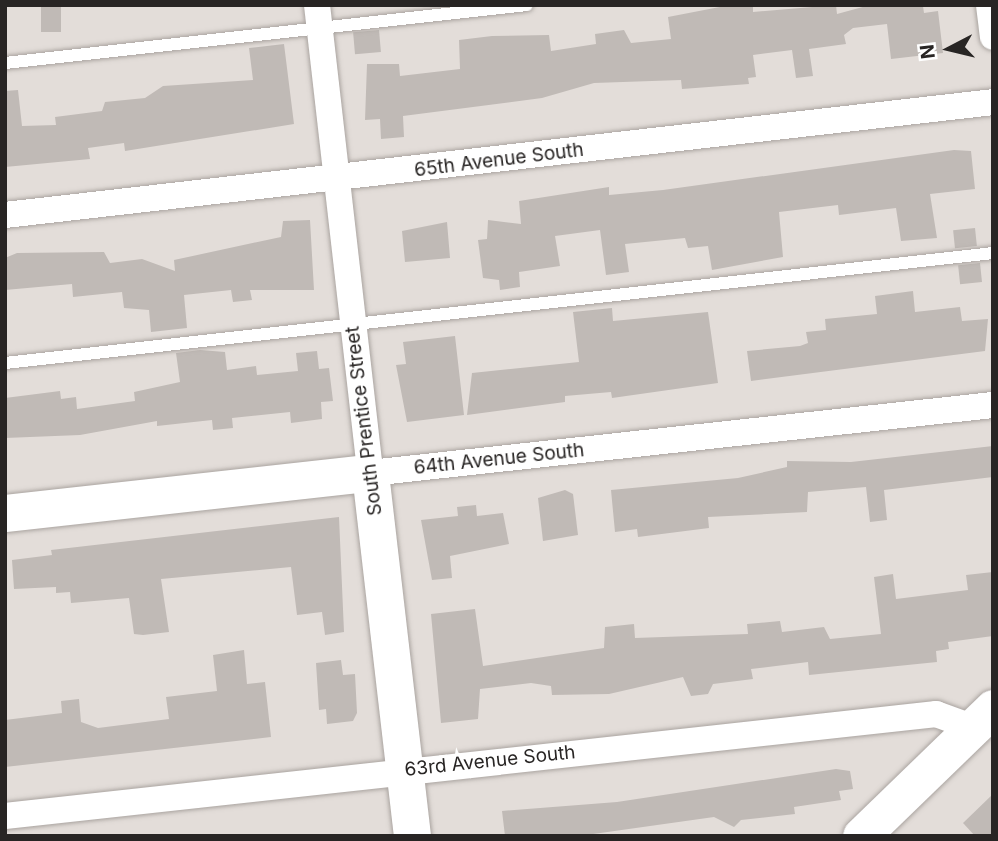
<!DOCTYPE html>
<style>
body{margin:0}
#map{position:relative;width:998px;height:841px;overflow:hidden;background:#e3ddd9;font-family:Inter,sans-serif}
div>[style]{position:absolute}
.building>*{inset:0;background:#c0bab6;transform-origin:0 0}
.roads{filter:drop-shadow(0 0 2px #aaa4a0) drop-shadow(0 0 2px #aaa4a0)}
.lane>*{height:12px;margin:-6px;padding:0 6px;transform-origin:6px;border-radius:6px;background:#fff}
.street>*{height:26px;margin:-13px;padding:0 13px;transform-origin:13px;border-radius:13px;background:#fff}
.secondary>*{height:37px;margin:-18.5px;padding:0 18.5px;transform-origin:18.5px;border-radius:18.5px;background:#fff}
span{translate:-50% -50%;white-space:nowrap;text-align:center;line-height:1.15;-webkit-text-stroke:6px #fff;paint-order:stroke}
.street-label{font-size:19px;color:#282524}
.frame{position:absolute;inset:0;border:7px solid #282524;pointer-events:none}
.north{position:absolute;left:914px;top:14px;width:70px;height:70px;-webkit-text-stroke:5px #fff;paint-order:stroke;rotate:263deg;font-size:19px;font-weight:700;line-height:28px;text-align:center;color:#282524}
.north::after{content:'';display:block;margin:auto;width:24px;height:32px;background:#282524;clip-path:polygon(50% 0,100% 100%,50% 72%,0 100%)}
</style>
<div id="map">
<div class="building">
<div style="left:41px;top:5px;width:20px;height:27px"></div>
<div style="clip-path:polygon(730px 5px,753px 5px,753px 12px,836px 5px,837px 14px,870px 5px,923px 6px,924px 13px,938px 11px,943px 53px,891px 59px,887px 24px,853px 28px,844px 35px,846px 44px,809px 49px,813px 76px,796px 78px,792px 50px,753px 55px,756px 77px,748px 78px,749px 84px,682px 89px,681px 80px,594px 83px,542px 98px,403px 116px,404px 137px,381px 139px,380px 119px,365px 120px,367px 64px,399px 64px,400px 76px,460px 69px,459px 40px,492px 36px,549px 35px,551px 51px,596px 44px,595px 34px,624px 30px,631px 43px,671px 39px,668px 17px)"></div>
<div style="left:379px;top:30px;width:22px;height:26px;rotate:85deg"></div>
<div style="clip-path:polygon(284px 44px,294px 124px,125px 151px,124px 143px,88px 148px,90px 159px,5px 167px,5px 91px,18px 90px,22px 126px,56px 125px,55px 117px,102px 111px,105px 102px,145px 98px,163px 86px,253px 80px,249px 48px)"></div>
<div style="clip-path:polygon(954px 150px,971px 151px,975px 189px,930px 194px,937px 238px,901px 241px,896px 208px,839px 215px,838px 205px,779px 212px,783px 257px,712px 270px,708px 246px,688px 248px,685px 238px,625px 244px,629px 272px,606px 275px,600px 230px,555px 236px,560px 266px,519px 272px,520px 287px,500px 290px,499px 280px,483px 278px,478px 240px,487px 239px,488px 220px,521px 224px,519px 201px,609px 187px,609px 195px,663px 190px)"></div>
<div style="clip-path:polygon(310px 220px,314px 290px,250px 290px,252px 300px,233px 302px,231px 290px,184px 295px,187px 328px,151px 332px,149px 310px,124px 308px,122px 292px,73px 297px,72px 284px,5px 290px,5px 258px,17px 253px,104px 252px,110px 263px,142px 259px,175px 271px,174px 260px,281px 237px,283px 221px)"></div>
<div style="clip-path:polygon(447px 222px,450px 258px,405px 262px,402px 231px)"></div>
<div style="left:975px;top:228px;width:18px;height:22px;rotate:84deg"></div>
<div style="left:980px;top:263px;width:19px;height:22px;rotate:84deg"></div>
<div style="clip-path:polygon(913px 291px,915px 312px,960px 307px,962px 321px,988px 319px,985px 351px,751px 381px,747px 351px,800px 346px,808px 343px,806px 332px,826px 330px,825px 319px,877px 314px,875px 296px)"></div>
<div style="clip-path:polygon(612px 308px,613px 321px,708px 312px,718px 383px,612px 398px,611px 392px,565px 396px,565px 402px,467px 415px,472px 373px,579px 362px,573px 312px)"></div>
<div style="clip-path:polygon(455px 336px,464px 415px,407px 422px,396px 365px,406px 364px,403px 342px)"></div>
<div style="clip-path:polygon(200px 350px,225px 352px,227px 370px,256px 366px,257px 375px,298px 371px,296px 353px,317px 351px,319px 369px,329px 368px,333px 401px,321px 402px,322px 419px,291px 423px,290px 412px,232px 418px,233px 428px,213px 430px,212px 420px,157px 426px,157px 421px,80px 435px,5px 438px,5px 398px,60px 391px,61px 399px,76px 397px,77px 409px,135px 401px,134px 392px,180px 382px,176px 353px)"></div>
<div style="clip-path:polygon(993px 446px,993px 477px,884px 490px,887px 520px,870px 522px,866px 487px,808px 492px,807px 512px,708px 517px,709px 528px,638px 537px,637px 529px,615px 532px,611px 490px,738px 478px,787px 467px,787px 461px,851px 462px)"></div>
<div style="clip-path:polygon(565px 490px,573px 494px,578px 535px,543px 541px,538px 498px)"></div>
<div style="clip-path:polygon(476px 505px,477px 516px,503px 513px,509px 544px,450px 556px,452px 578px,432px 580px,421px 520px,458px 516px,457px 507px)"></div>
<div style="clip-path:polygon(339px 517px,344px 632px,325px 635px,322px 612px,297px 615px,291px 567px,161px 579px,169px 632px,143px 635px,134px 634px,129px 598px,71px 603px,70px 592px,56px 593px,56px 587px,14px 589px,12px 560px,52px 555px,51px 550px)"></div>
<div style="clip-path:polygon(993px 572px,993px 636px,948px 642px,949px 649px,936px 651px,937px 662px,809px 675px,808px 662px,751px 669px,753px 679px,713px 684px,708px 694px,691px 696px,683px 677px,609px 694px,552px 695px,551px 686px,531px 683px,480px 689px,478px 719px,441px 723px,431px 614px,475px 609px,483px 666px,604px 648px,605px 627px,634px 624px,635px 638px,748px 634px,747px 624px,780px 621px,782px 632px,824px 627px,830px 639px,881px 634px,874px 577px,893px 574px,896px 599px,968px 590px,966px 575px)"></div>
<div style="clip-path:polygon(244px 650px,247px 684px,265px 682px,271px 737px,5px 767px,5px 720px,62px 713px,61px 701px,79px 699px,81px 722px,98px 728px,169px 719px,166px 697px,217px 691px,213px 655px)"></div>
<div style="clip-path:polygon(341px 660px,343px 675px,355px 674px,357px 713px,353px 721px,327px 724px,326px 709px,319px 710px,316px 663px)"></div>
<div style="clip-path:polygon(836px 769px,850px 771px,853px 789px,839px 791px,841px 800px,794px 807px,795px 814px,741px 820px,734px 827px,714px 817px,579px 836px,505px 836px,502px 811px,617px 802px)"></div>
<div style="clip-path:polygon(993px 794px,993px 836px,975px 836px,963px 823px)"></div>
</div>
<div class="roads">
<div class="lane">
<div style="left:5px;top:63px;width:525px;rotate:-6.34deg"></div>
<div style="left:5px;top:363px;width:994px;rotate:-6.35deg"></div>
</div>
<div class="street">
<div style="left:317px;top:5px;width:471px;rotate:83.5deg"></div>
<div style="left:370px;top:473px;width:627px;rotate:-6.23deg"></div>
<div style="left:989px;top:5px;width:32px;rotate:83deg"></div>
<div style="left:5px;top:215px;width:994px;rotate:-6.52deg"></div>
<div style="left:5px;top:816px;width:937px;rotate:-6.25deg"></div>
<div style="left:936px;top:714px;width:38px;rotate:20deg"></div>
</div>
<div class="secondary">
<div style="left:5px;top:513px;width:367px;rotate:-6.3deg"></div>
<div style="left:370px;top:473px;width:365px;rotate:83.4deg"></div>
<div style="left:861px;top:836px;width:184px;rotate:-44.1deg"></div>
</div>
</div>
<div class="street-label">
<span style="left:499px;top:160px;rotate:-7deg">65th Avenue South</span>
<span style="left:364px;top:421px;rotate:-97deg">South Prentice Street</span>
<span style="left:499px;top:459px;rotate:-6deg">64th Avenue South</span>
<span style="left:490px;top:761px;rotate:-6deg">63rd Avenue South</span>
</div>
<div class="frame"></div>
<div class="north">N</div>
</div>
